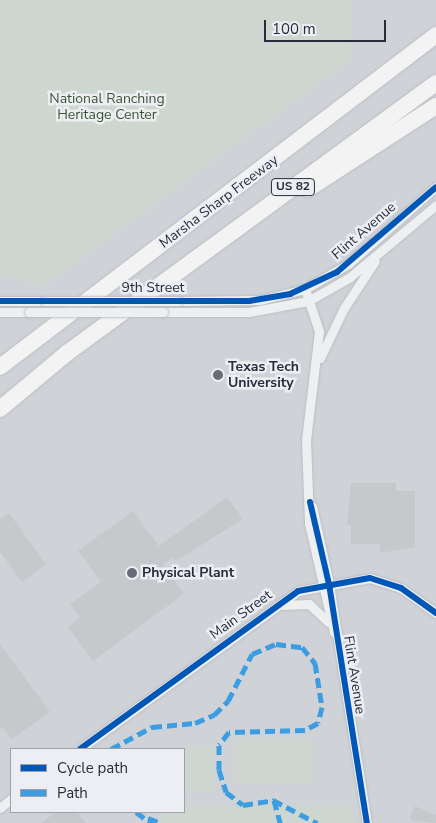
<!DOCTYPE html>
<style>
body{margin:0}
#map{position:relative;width:436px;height:823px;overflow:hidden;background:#dfe1e4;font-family:"Nunito Sans",sans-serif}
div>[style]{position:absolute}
.built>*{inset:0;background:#cfd2d7}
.green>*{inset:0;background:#ced7cf;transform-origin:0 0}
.building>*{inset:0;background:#c6c9cc}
.roads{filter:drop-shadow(0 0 1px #bcbec1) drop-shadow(0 0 1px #bcbec1)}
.minor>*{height:9px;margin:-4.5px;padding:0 4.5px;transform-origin:4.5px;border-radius:4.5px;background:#eeeff0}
.motorway>*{height:16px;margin:-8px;padding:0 8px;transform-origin:8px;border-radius:8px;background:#f3f3f4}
.bridges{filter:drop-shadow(0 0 1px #bcbec1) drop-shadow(0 0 1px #bcbec1)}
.minor-bridge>*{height:9px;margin:-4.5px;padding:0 4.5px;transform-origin:4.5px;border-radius:4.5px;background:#eeeff0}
.quiet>*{height:5px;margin-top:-2.5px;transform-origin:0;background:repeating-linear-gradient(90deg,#3d9de2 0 10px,transparent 0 15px)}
.cycleway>*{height:6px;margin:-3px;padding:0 3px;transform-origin:3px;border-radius:3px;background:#0057b8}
.dots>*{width:14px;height:14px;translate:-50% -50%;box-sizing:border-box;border:2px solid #eceef3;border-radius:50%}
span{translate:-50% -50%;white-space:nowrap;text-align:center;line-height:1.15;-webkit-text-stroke:5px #eceef3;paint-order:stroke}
.shield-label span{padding:1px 4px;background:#eceef3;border:1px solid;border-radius:4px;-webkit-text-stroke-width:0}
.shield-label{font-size:12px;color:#272d3b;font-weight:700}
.park-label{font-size:14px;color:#395536}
.street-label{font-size:14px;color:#272d3b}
.poi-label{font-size:14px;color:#272d3b;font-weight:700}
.left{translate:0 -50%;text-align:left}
.legend{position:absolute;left:10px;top:748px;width:175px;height:65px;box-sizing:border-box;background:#eceef3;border:1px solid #9da1a9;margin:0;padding:6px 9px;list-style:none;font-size:15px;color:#272d3b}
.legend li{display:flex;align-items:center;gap:10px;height:25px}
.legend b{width:25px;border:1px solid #9da1a9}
.scale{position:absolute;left:264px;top:20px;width:122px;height:22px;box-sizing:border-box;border:2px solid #272d3b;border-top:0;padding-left:6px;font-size:15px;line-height:18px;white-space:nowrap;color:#272d3b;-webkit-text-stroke:4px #eceef3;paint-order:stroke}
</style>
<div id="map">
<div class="built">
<div style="clip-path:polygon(evenodd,0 0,436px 0,436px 823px,0 823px,0 0,11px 749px,184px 749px,184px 812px,11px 812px,11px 749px)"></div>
</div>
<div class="green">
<div style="clip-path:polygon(0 0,350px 0,350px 60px,45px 285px,0 276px)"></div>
<div style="left:237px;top:740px;width:75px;height:44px"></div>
<div style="clip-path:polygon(138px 748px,214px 748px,214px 791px,184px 792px,184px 749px)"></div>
<div style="clip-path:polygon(351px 805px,354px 823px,161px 823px,161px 812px,184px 812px,184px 806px)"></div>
</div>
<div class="building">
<div style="clip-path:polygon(351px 483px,396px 483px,396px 491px,415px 491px,415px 547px,380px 553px,380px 544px,351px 544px,351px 525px,347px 525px)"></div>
<div style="clip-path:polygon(227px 497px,243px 519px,176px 561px,173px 557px,163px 565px,184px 594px,93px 661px,68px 627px,80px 618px,70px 604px,101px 582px,78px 551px,133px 511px,159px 546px)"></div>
<div style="clip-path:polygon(9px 513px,46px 564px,22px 582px,0 552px,0 519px)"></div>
<div style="clip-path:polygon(0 644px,50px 712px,12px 739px,3px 727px,0 729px)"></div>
<div style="clip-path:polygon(415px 806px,436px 815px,436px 823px,413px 821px,410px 817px)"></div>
<div style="clip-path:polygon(56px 812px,77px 812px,86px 823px,41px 823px)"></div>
</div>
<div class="roads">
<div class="minor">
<div style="left:305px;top:289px;width:44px;rotate:71.6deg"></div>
<div style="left:319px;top:331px;width:110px;rotate:96.8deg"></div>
<div style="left:306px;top:440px;width:83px;rotate:87.9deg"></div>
<div style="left:309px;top:523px;width:112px;rotate:77.1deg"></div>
<div style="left:0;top:301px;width:45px"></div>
<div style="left:178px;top:301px;width:82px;rotate:-0.7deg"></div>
<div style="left:260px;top:300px;width:46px;rotate:-13.7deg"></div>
<div style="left:305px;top:289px;width:50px;rotate:-30.2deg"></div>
<div style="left:348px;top:264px;width:117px;rotate:-41.2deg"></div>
<div style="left:0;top:312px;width:29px"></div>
<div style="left:163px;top:312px;width:86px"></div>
<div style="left:249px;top:312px;width:60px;rotate:-10.6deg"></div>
<div style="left:308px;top:301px;width:48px;rotate:-29.7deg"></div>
<div style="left:350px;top:277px;width:112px;rotate:-39.9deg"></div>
<div style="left:320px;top:358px;width:55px;rotate:-64.4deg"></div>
<div style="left:344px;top:308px;width:56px;rotate:-56.6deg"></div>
<div style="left:312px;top:506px;width:80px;rotate:77.7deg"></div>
<div style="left:329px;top:584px;width:242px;rotate:81deg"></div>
<div style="left:282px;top:605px;width:27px;rotate:-2deg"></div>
<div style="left:309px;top:604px;width:26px;rotate:43deg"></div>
<div style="left:80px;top:749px;width:269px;rotate:-35.9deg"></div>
<div style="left:298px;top:591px;width:73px;rotate:-10.2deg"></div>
<div style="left:370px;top:578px;width:33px;rotate:18deg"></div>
<div style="left:401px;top:588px;width:43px;rotate:35.5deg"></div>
<div style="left:0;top:808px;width:14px;rotate:-39deg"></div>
</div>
<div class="motorway">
<div style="left:308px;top:189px;width:153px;rotate:-33deg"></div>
<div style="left:0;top:367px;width:548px;rotate:-37.29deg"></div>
<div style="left:0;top:409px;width:87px;rotate:-39.9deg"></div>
<div style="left:67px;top:353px;width:457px;rotate:-36.2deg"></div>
</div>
</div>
<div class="bridges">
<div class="minor-bridge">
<div style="left:45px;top:301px;width:133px"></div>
<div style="left:29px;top:312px;width:134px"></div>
</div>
</div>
<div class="quiet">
<div style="left:111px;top:749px;width:47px;rotate:-28.2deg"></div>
<div style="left:152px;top:727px;width:43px;rotate:-5.3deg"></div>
<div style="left:195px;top:723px;width:21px;rotate:-23deg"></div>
<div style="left:214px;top:715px;width:20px;rotate:-45deg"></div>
<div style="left:228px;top:701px;width:53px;rotate:-62.9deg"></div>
<div style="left:252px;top:654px;width:26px;rotate:-23deg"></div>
<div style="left:276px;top:644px;width:26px;rotate:7deg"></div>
<div style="left:302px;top:647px;width:21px;rotate:51deg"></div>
<div style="left:315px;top:663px;width:45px;rotate:81deg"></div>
<div style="left:322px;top:707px;width:16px;rotate:104deg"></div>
<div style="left:318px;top:723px;width:15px;rotate:152deg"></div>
<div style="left:305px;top:730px;width:76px;rotate:178.5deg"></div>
<div style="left:229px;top:732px;width:16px;rotate:128deg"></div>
<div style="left:219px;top:745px;width:25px;rotate:90deg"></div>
<div style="left:219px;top:770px;width:23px;rotate:72deg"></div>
<div style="left:226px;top:792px;width:21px;rotate:37deg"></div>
<div style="left:243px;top:805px;width:31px;rotate:-9deg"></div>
<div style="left:274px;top:800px;width:24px;rotate:75deg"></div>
<div style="left:273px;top:800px;width:50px;rotate:27.6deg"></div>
<div style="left:136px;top:812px;width:19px;rotate:36deg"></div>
<div style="left:148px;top:818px;width:14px;rotate:21deg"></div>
</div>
<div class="cycleway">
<div style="left:0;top:301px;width:249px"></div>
<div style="left:249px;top:301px;width:42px;rotate:-9.7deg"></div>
<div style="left:290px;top:294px;width:52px;rotate:-25.1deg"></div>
<div style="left:337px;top:272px;width:130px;rotate:-40.6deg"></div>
<div style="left:310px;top:502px;width:84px;rotate:77deg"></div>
<div style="left:329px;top:584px;width:242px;rotate:81deg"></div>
<div style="left:80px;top:749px;width:269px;rotate:-35.9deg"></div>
<div style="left:298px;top:591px;width:73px;rotate:-10.2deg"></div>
<div style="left:370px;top:578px;width:33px;rotate:18deg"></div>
<div style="left:401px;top:588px;width:43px;rotate:35.5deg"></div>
</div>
<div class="dots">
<div style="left:218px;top:375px;background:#676c76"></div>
<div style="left:132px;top:573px;background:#676c76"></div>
</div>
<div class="shield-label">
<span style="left:293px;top:187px">US 82</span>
</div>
<div class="park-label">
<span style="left:107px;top:107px">National Ranching<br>Heritage Center</span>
</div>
<div class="street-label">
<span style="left:219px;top:202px;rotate:-37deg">Marsha Sharp Freeway</span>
<span style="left:364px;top:231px;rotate:-41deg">Flint Avenue</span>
<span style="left:153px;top:288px">9th Street</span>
<span style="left:241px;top:615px;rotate:-36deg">Main Street</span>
<span style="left:354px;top:675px;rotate:81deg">Flint Avenue</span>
</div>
<div class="poi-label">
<span class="left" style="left:228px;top:375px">Texas Tech<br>University</span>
<span class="left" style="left:142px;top:573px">Physical Plant</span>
</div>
<ul class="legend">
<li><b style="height:6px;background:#0057b8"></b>Cycle path</li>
<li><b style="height:6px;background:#3d9de2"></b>Path</li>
</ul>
<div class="scale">100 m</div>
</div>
